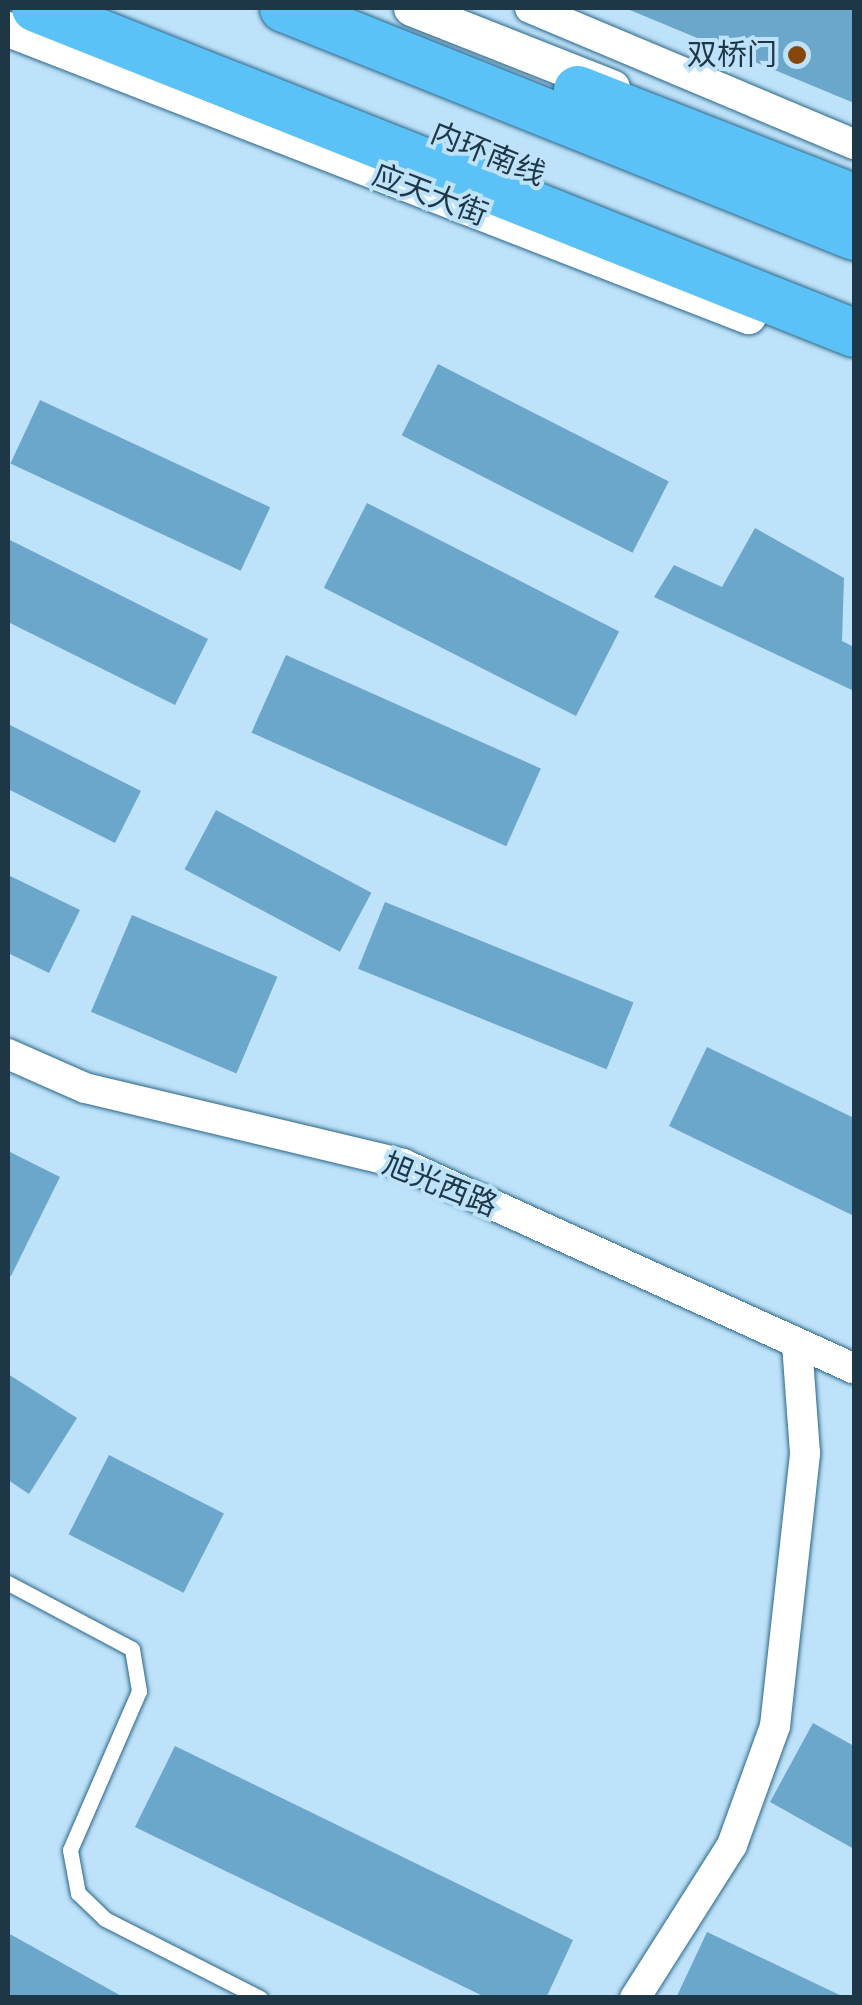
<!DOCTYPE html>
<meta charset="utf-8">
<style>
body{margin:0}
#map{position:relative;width:862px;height:2005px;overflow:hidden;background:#bee2f9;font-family:"Source Serif 4","Noto Sans SC",serif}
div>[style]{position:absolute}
.building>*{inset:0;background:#6ba6cb;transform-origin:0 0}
.roads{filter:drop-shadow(0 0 2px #2a6688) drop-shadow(0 0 2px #2a6688)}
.service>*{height:15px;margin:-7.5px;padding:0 7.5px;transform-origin:7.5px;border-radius:7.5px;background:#fff}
.minor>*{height:30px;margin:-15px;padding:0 15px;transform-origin:15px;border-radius:15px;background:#fff}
.tertiary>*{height:35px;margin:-17.5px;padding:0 17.5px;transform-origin:17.5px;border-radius:17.5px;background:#fff}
.trunk>*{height:48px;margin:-24px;padding:0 24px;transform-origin:24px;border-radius:24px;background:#5ac2f6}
.dots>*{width:28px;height:28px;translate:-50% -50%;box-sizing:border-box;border:5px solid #bee2f9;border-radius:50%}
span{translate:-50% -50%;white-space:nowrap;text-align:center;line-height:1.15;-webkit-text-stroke:8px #bee2f9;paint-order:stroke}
.poi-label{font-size:30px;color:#1e3746}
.right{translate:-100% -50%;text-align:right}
.street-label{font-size:30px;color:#1e3746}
.frame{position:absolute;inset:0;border:10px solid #1e3746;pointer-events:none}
</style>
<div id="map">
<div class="building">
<div style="clip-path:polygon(625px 8px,854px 8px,854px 103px)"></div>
<div style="left:438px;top:364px;width:259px;height:80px;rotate:27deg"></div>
<div style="left:40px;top:400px;width:254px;height:70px;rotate:25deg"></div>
<div style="left:367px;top:503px;width:283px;height:95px;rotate:27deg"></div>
<div style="clip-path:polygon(755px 528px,844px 578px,842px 641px,854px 647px,854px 691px,654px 597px,674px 565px,722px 587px)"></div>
<div style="clip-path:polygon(8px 539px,208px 639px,175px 705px,8px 622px)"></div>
<div style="left:286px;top:655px;width:279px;height:85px;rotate:24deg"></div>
<div style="clip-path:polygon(8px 724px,141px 791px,115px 843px,8px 789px)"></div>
<div style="left:216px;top:810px;width:176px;height:67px;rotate:28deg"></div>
<div style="clip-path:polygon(8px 875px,80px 910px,49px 973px,8px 953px)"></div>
<div style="left:385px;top:902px;width:268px;height:72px;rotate:22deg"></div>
<div style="left:132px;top:915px;width:158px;height:105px;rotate:23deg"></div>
<div style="clip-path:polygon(707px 1047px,854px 1118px,854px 1216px,669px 1126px)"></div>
<div style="clip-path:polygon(8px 1151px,60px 1177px,11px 1276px,8px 1274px)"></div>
<div style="clip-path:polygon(8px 1374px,77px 1418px,29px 1494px,8px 1480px)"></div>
<div style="left:109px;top:1455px;width:129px;height:89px;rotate:27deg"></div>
<div style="clip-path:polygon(813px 1723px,854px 1746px,854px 1849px,770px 1802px)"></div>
<div style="clip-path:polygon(175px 1746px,573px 1940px,546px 1998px,487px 1998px,135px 1827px)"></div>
<div style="clip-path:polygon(707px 1932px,846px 1998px,676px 1998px)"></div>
<div style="clip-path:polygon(8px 1933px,125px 1998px,8px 1998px)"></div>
</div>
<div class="roads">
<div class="service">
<div style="left:8px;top:1583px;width:140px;rotate:28deg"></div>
<div style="left:132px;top:1649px;width:43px;rotate:80.5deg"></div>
<div style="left:139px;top:1691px;width:173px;rotate:113.5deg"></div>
<div style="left:70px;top:1850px;width:44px;rotate:79.5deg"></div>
<div style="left:78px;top:1893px;width:37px;rotate:44deg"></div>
<div style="left:105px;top:1919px;width:174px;rotate:27deg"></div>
</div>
<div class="minor">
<div style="left:530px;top:8px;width:351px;rotate:22.8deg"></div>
<div style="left:8px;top:1054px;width:84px;rotate:23.8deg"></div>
<div style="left:85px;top:1088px;width:327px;rotate:13.4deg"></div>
<div style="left:403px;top:1164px;width:495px;rotate:24.4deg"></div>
<div style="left:635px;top:1998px;width:181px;rotate:-57.6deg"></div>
<div style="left:732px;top:1845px;width:127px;rotate:-70.1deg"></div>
<div style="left:775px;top:1726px;width:275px;rotate:-83.7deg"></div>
<div style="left:805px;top:1453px;width:108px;rotate:-94.2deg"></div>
</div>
<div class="tertiary">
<div style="left:411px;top:8px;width:216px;rotate:21.5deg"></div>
<div style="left:8px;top:29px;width:794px;rotate:21.2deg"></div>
</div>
<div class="trunk">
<div style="left:36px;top:8px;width:880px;rotate:21.67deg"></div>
<div style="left:284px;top:8px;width:614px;rotate:21.8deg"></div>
<div style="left:578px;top:90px;width:296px;rotate:21.4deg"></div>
</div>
</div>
<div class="dots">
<div style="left:797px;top:55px;background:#86470c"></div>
</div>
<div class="poi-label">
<span class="right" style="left:777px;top:55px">双桥门</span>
</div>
<div class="street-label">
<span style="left:488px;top:154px;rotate:22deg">内环南线</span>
<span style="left:430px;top:195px;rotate:21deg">应天大街</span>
<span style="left:440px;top:1185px;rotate:22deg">旭光西路</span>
</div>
<div class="frame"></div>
</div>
